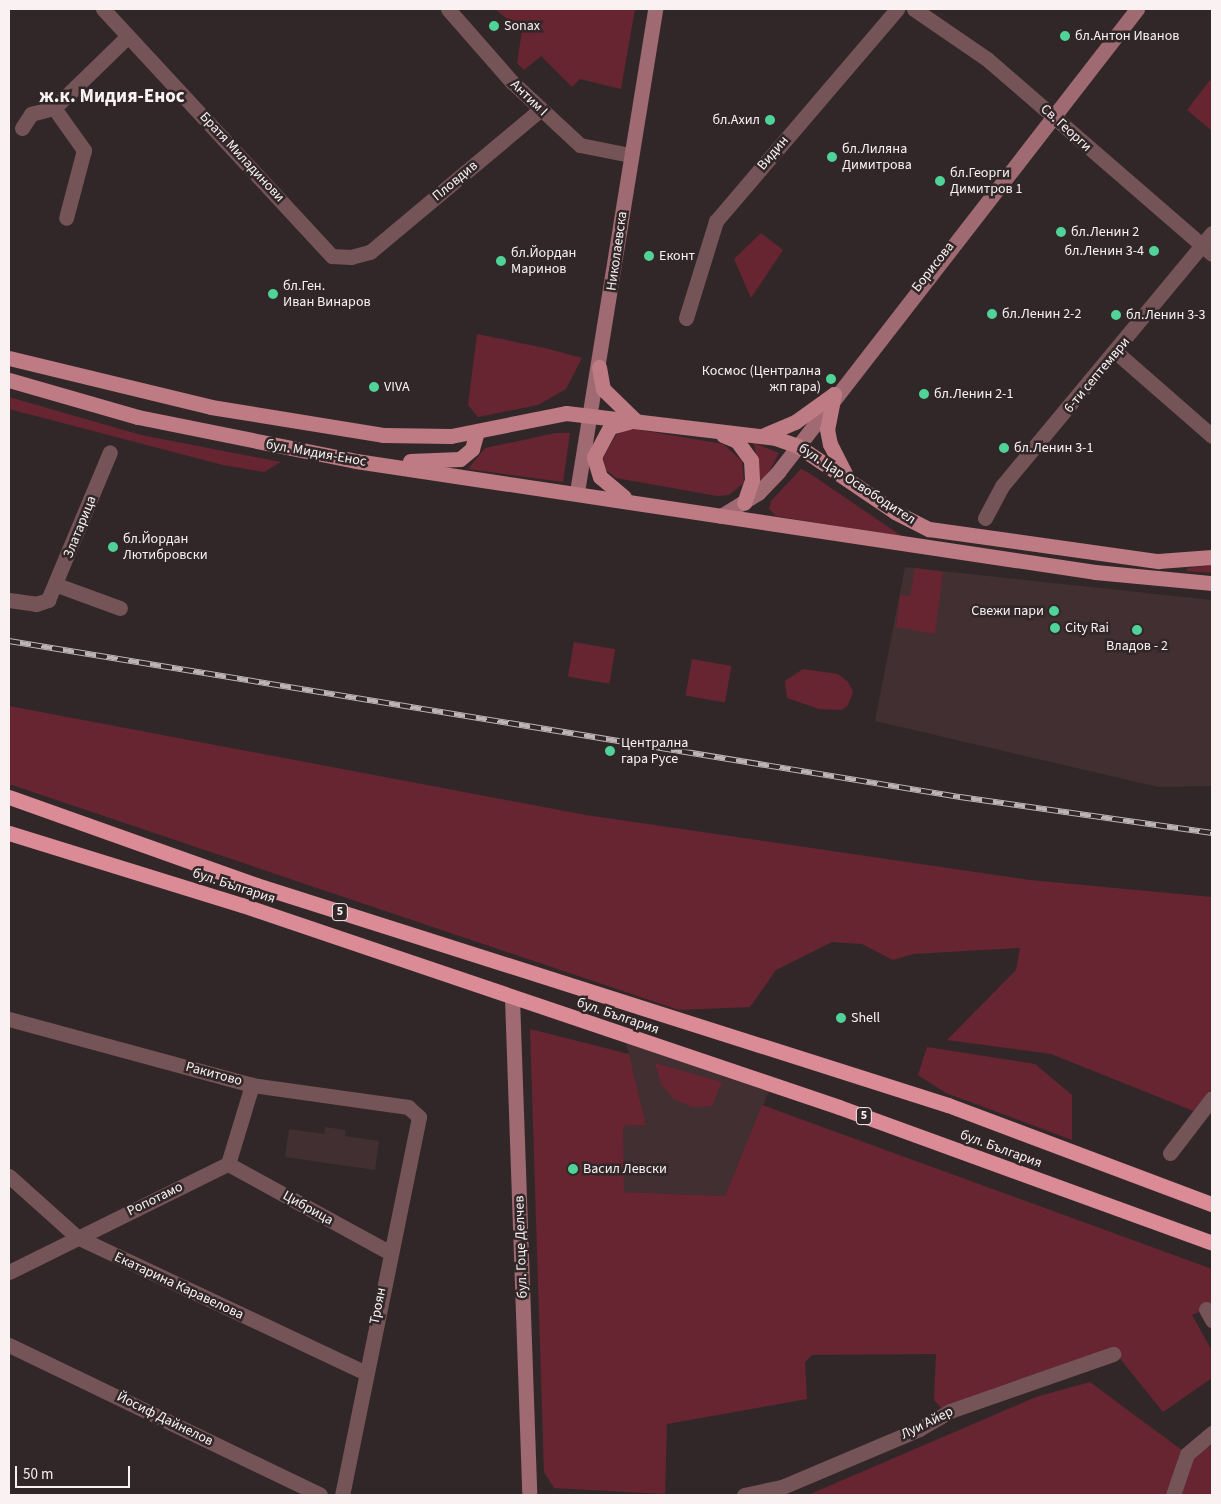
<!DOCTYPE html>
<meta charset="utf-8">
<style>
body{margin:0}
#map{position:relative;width:1221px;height:1504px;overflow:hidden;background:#322728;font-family:"Source Sans 3",sans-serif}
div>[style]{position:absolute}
.built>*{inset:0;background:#412f31}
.green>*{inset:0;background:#672532;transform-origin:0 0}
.street>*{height:15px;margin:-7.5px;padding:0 7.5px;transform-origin:7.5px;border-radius:7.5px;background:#755458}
.secondary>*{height:15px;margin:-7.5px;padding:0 7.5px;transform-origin:7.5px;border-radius:7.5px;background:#9f6a71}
.primary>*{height:15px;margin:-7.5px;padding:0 7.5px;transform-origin:7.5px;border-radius:7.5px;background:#bf7b84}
.highway>*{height:15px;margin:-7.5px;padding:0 7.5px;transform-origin:7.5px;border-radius:7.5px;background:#db8b96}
.rail>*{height:5.5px;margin-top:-2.75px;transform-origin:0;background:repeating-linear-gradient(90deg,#322728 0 11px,#bdb4b5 0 22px);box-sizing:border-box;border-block:1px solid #bdb4b5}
.dots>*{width:14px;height:14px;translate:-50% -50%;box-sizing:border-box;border:2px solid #322728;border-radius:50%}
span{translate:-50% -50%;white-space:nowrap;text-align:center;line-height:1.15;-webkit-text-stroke:5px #322728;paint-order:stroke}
.shield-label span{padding:1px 4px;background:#322728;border:1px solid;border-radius:4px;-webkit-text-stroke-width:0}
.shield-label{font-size:12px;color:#f9f1f2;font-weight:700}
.poi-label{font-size:14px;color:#f9f1f2}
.left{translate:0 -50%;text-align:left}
.right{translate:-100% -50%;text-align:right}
.street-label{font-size:14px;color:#f9f1f2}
.district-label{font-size:19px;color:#f9f1f2;font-weight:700}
.frame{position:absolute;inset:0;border:10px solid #f9f1f2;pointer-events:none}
.scale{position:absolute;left:15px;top:1466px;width:115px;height:22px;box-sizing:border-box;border:2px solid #f9f1f2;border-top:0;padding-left:6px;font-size:15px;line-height:18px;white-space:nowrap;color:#f9f1f2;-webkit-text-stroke:4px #322728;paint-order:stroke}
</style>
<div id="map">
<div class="built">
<div style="clip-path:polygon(905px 567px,1212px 600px,1212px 786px,1158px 787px,875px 721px)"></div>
<div style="clip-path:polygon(624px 1035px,772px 1084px,725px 1196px,623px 1192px,623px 1126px,646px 1125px)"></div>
<div style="clip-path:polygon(325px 1127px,346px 1130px,345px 1136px,379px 1141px,375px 1170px,285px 1157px,289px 1129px,324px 1134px)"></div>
</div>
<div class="green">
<div style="clip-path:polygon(495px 9px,635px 9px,621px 89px,580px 79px,572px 87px,541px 56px,524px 70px,517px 63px,522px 31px)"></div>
<div style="clip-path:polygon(1210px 80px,1212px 82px,1212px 131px,1187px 110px)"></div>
<div style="clip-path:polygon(761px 233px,783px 250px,751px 298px,734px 259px)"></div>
<div style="clip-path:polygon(477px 334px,545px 348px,582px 358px,566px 389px,538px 405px,478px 417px,468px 405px)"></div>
<div style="clip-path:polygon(9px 397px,141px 435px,281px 462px,264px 472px,223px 465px,9px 409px)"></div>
<div style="clip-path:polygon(629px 428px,723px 444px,742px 461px,744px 483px,729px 495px,717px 496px,616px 478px,606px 470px,603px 458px,616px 435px)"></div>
<div style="clip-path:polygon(556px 433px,570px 433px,563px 482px,468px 469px,485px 448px)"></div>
<div style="clip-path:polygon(754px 443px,779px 453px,764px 482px,760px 482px)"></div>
<div style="clip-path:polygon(801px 469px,809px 473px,903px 537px,776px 516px,769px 509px,771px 501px)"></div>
<div style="clip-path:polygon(1212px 565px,1212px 573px,1186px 571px,1188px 568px)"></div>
<div style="clip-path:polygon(915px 568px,943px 572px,935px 634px,896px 627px,900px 595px,910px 596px)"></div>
<div style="left:574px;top:642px;width:42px;height:35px;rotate:10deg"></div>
<div style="left:692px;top:659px;width:40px;height:37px;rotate:10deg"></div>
<div style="clip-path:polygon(803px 669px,838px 674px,848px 682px,853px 692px,848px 705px,842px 710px,819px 709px,787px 698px,785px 681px)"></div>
<div style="clip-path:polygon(9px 706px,586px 815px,1030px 880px,1212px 897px,1212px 1088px,1196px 1112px,1051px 1054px,947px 1040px,1016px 970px,1020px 948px,913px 954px,893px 960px,862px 944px,832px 942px,776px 970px,750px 1007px,679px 1010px,9px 784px)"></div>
<div style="clip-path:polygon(530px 1029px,629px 1054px,646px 1125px,623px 1126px,624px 1192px,725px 1196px,762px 1105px,1212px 1269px,1212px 1320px,1206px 1309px,1192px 1315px,1212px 1351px,1212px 1378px,1163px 1412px,1114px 1351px,943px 1410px,934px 1400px,936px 1354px,812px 1355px,805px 1362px,807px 1399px,667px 1424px,665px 1494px,554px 1488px,544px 1472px)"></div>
<div style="clip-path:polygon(927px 1047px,1035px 1064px,1072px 1095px,1072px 1140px,946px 1093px,918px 1075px)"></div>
<div style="clip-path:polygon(655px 1063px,722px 1082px,712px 1106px,692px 1107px,674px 1099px,661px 1084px)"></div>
<div style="clip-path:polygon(1090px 1382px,1187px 1454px,1212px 1446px,1212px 1495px,808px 1495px,1036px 1397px)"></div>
</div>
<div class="street">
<div style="left:103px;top:9px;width:337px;rotate:47.2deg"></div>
<div style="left:332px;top:256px;width:19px;rotate:3deg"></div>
<div style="left:351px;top:257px;width:20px;rotate:-15deg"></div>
<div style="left:370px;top:252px;width:222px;rotate:-39.9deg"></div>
<div style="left:448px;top:9px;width:97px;rotate:48.8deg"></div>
<div style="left:512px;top:82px;width:93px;rotate:42.8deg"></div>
<div style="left:580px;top:145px;width:51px;rotate:11.3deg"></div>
<div style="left:914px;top:9px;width:88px;rotate:34.4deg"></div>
<div style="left:987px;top:59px;width:298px;rotate:40.9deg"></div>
<div style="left:54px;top:108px;width:52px;rotate:54.5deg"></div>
<div style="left:84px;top:150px;width:70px;rotate:104.8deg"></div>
<div style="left:22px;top:128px;width:17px;rotate:-57deg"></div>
<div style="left:31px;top:114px;width:24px;rotate:-15deg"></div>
<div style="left:54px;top:108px;width:103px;rotate:-44.2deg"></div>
<div style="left:686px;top:318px;width:102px;rotate:-72.8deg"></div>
<div style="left:716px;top:221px;width:279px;rotate:-49.5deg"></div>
<div style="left:1117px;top:353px;width:126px;rotate:41.1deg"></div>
<div style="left:985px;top:518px;width:36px;rotate:-62deg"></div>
<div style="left:1002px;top:486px;width:329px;rotate:-50.3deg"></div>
<div style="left:57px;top:585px;width:67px;rotate:20.1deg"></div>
<div style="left:9px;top:600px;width:27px;rotate:8deg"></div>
<div style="left:36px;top:604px;width:13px;rotate:-18deg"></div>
<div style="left:48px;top:600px;width:160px;rotate:-67.3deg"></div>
<div style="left:9px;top:1019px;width:252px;rotate:15.2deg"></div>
<div style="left:252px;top:1085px;width:158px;rotate:8deg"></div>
<div style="left:408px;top:1107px;width:15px;rotate:42deg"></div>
<div style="left:419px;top:1117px;width:386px;rotate:101.5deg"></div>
<div style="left:1170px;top:1153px;width:69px;rotate:-52.6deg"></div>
<div style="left:228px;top:1164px;width:183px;rotate:28.7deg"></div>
<div style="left:9px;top:1176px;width:91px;rotate:41.9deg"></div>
<div style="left:77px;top:1237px;width:317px;rotate:25.2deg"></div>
<div style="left:9px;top:1272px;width:244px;rotate:-26.3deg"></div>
<div style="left:228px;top:1164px;width:83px;rotate:-73.1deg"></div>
<div style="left:1206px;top:1309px;width:13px;rotate:61deg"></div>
<div style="left:9px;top:1345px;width:345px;rotate:25.7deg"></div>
<div style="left:744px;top:1495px;width:39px;rotate:-12deg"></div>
<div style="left:782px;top:1487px;width:149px;rotate:-22.9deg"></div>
<div style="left:919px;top:1429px;width:36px;rotate:-30deg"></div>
<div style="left:950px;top:1411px;width:173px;rotate:-19.3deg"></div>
<div style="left:1173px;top:1495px;width:43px;rotate:-71.1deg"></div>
<div style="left:1187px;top:1454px;width:33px;rotate:-40deg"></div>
</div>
<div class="secondary">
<div style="left:577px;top:492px;width:489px;rotate:-80.8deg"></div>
<div style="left:721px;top:516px;width:44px;rotate:-31.9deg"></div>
<div style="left:758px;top:493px;width:29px;rotate:-46deg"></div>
<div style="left:778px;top:472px;width:586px;rotate:-52.21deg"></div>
<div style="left:512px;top:998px;width:497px;rotate:88deg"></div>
</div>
<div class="primary">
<div style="left:9px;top:358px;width:208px;rotate:13.6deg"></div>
<div style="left:211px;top:407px;width:174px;rotate:9.2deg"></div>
<div style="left:383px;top:435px;width:68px;rotate:0.8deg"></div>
<div style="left:451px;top:436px;width:117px;rotate:-11.3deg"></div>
<div style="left:566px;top:413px;width:210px;rotate:6.8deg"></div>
<div style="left:775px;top:438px;width:24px;rotate:19deg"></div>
<div style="left:798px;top:446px;width:117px;rotate:34.2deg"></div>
<div style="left:895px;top:512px;width:38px;rotate:27deg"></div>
<div style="left:929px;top:529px;width:231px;rotate:8deg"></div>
<div style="left:1158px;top:561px;width:54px;rotate:-4.2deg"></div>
<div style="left:599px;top:367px;width:22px;rotate:80deg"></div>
<div style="left:603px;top:389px;width:45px;rotate:44.1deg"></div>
<div style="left:9px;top:380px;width:134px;rotate:16deg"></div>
<div style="left:138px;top:417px;width:222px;rotate:11.4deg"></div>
<div style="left:356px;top:461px;width:747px;rotate:8.54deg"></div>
<div style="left:1095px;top:572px;width:118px;rotate:5.4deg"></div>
<div style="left:834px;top:394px;width:36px;rotate:101deg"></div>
<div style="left:827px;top:429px;width:15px;rotate:79deg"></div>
<div style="left:830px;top:444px;width:33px;rotate:63deg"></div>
<div style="left:723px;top:435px;width:15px;rotate:23deg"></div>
<div style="left:737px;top:441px;width:24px;rotate:54deg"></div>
<div style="left:751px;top:460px;width:20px;rotate:87deg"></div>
<div style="left:752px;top:480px;width:24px;rotate:109deg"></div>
<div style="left:762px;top:436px;width:36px;rotate:-23deg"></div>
<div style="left:795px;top:422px;width:48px;rotate:-35.7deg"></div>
<div style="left:410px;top:461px;width:50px;rotate:-2.3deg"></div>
<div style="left:460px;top:459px;width:16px;rotate:-40deg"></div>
<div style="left:472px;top:449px;width:18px;rotate:-74deg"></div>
<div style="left:624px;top:497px;width:31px;rotate:-140deg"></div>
<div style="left:600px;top:477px;width:21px;rotate:-107deg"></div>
<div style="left:594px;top:457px;width:34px;rotate:-62deg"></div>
<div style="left:610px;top:427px;width:20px;rotate:-15deg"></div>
</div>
<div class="highway">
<div style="left:9px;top:797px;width:262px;rotate:19.6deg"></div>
<div style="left:256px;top:885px;width:726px;rotate:17.64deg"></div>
<div style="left:948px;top:1105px;width:282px;rotate:20.6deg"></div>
<div style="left:9px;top:833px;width:244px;rotate:17.2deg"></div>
<div style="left:242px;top:905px;width:630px;rotate:18.69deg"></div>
<div style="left:839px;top:1107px;width:397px;rotate:20deg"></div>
</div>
<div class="rail">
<div style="left:9px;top:641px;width:964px;rotate:9.32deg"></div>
<div style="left:960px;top:797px;width:255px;rotate:8.1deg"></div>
</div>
<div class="dots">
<div style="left:494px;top:26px;background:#4fd399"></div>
<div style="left:1065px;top:36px;background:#4fd399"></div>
<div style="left:770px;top:120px;background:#4fd399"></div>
<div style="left:832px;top:157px;background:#4fd399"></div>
<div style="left:940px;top:181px;background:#4fd399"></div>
<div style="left:1061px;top:232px;background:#4fd399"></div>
<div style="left:1154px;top:251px;background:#4fd399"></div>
<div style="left:649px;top:256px;background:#4fd399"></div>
<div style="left:501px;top:261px;background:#4fd399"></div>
<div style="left:273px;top:294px;background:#4fd399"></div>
<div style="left:992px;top:314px;background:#4fd399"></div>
<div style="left:1116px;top:315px;background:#4fd399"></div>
<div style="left:831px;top:379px;background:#4fd399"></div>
<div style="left:374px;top:387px;background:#4fd399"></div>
<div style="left:924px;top:394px;background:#4fd399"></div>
<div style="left:1004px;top:448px;background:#4fd399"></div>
<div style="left:113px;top:547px;background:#4fd399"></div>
<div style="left:1054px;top:611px;background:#4fd399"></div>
<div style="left:1055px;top:628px;background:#4fd399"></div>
<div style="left:1137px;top:630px;background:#4fd399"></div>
<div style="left:610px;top:751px;background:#4fd399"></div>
<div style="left:841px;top:1018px;background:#4fd399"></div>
<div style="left:573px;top:1169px;background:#4fd399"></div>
</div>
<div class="shield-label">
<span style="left:340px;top:912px">5</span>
<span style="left:864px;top:1116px">5</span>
</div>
<div class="poi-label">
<span class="left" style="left:504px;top:26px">Sonax</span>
<span class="left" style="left:1075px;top:36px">бл.Антон Иванов</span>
<span class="right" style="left:760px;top:120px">бл.Ахил</span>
<span class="left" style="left:842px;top:157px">бл.Лиляна<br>Димитрова</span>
<span class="left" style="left:950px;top:181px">бл.Георги<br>Димитров 1</span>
<span class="left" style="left:1071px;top:232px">бл.Ленин 2</span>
<span class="right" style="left:1144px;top:251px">бл.Ленин 3-4</span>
<span class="left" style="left:511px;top:261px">бл.Йордан<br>Маринов</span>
<span class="left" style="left:659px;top:256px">Еконт</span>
<span class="left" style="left:283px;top:294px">бл.Ген.<br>Иван Винаров</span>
<span class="left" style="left:1002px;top:314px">бл.Ленин 2-2</span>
<span class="left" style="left:1126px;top:315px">бл.Ленин 3-3</span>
<span class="right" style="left:821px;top:379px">Космос (Централна<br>жп гара)</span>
<span class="left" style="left:384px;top:387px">VIVA</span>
<span class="left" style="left:934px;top:394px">бл.Ленин 2-1</span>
<span class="left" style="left:1014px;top:448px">бл.Ленин 3-1</span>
<span class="left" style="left:123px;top:547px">бл.Йордан<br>Лютибровски</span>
<span class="right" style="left:1044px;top:611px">Свежи пари</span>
<span class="left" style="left:1065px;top:628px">City Rai</span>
<span style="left:1137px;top:646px">Владов - 2</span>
<span class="left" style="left:621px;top:751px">Централна<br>гара Русе</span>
<span class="left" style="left:851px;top:1018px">Shell</span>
<span class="left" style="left:583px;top:1169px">Васил Левски</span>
</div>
<div class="street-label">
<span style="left:529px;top:98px;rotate:44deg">Антим I</span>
<span style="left:1066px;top:128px;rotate:42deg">Св. Георги</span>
<span style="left:773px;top:153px;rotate:-50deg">Видин</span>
<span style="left:242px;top:157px;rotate:47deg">Братя Миладинови</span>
<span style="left:455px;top:181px;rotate:-40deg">Пловдив</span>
<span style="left:617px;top:251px;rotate:-82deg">Николаевска</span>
<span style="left:933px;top:267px;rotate:-52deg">Борисова</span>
<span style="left:1097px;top:375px;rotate:-50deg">6-ти септември</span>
<span style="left:316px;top:453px;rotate:10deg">бул. Мидия-Енос</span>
<span style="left:857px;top:484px;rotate:33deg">бул. Цар Освободител</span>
<span style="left:80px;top:527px;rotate:-68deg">Златарица</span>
<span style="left:234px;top:886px;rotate:18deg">бул. България</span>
<span style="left:618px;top:1016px;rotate:19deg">бул. България</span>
<span style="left:214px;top:1074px;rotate:15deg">Ракитово</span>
<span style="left:1001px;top:1149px;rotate:20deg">бул. България</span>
<span style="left:155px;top:1199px;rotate:-26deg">Ропотамо</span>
<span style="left:308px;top:1208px;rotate:29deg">Цибрица</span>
<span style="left:521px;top:1247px;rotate:-92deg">бул. Гоце Делчев</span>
<span style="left:179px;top:1286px;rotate:25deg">Екатарина Каравелова</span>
<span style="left:378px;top:1306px;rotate:-79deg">Троян</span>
<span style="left:165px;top:1419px;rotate:26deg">Йосиф Дайнелов</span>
<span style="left:927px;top:1423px;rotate:-26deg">Луи Айер</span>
</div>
<div class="district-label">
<span style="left:112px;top:97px">ж.к. Мидия-Енос</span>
</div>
<div class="frame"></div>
<div class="scale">50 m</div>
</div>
